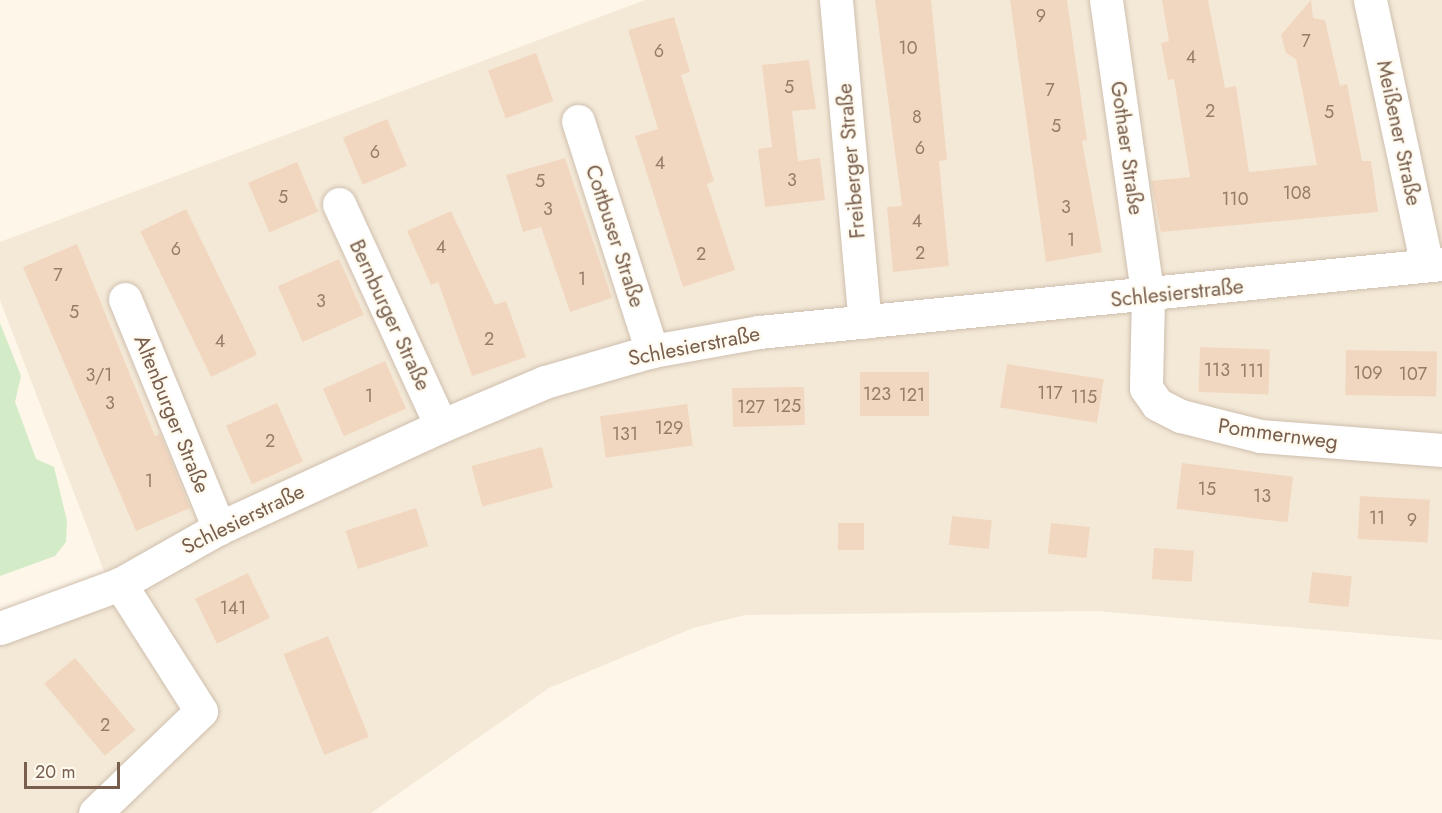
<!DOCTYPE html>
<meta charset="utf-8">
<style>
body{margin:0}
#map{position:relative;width:1442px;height:813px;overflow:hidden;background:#fdf6e9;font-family:Jost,sans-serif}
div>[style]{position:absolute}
.residential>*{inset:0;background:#f4e9d7}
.green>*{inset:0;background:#d3ebc6}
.building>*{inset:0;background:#f2d7c0;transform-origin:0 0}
.roads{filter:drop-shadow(0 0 2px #cfbfae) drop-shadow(0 0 2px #cfbfae)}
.minor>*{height:33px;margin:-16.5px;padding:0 16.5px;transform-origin:16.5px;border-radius:16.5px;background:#fff}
span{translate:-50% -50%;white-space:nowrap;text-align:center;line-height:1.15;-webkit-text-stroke:4.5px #fffaf0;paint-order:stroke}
.number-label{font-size:18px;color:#967c69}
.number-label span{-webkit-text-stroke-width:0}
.street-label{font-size:21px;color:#785e4c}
.scale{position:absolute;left:24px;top:762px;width:96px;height:27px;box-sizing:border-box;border:3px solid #785e4c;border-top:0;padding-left:8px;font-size:18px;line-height:21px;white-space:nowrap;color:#785e4c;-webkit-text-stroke:4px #fffaf0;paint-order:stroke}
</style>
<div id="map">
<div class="residential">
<div style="clip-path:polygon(645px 0,1442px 0,1442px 640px,1096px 611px,745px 615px,693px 628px,549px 688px,371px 813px,0 813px,0 640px,109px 584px,0 300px,0 242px)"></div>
</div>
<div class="green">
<div style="clip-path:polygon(0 323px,21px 376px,15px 402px,36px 459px,54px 467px,67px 521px,66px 542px,55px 556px,0 576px)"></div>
</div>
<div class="building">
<div style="clip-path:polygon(875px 0,931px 0,947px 160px,939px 161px,949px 266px,893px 272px,887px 207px,902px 206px)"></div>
<div style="clip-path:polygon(1010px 0,1067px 0,1087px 140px,1082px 141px,1102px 252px,1046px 262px)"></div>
<div style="clip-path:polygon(1162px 0,1208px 0,1225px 88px,1236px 86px,1249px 172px,1317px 165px,1296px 59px,1286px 53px,1281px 35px,1311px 0,1313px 18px,1325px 20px,1340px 86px,1347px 84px,1362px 161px,1371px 161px,1378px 212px,1161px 232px,1151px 181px,1190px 177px,1174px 79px,1168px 80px,1161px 43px,1169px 41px)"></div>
<div style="clip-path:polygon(674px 17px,690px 72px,681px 75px,714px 181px,707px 184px,735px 270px,683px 287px,635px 136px,658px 129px,628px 30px)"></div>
<div style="left:536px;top:53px;width:51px;height:51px;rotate:70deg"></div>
<div style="clip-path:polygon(809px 60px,816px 109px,792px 111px,798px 161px,820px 158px,825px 200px,765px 207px,758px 149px,772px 147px,762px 65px)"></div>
<div style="left:387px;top:119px;width:51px;height:48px;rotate:67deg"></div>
<div style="clip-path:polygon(565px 158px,612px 298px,570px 312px,541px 227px,523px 232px,506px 175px)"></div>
<div style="left:297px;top:162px;width:54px;height:53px;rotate:67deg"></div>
<div style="left:186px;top:209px;width:162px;height:51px;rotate:64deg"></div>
<div style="clip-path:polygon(451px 211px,495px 305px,506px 301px,526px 357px,472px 376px,438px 282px,431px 285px,407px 231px)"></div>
<div style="clip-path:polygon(77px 244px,155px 436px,160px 434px,190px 508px,136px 531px,23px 267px)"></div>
<div style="left:339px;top:259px;width:61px;height:67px;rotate:66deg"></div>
<div style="left:1200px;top:347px;width:70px;height:45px;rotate:2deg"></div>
<div style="left:1346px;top:350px;width:91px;height:45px;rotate:1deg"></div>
<div style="left:385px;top:361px;width:52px;height:68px;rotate:66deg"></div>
<div style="left:1007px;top:364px;width:98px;height:44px;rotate:9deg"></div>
<div style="left:860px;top:372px;width:69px;height:44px"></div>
<div style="clip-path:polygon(792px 387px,804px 387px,805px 425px,733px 427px,732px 388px)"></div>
<div style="left:277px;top:403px;width:64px;height:56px;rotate:66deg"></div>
<div style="left:687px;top:404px;width:42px;height:88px;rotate:82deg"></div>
<div style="left:542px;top:447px;width:42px;height:73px;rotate:75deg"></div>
<div style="left:1182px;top:463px;width:112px;height:46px;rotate:7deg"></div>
<div style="left:1360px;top:496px;width:70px;height:43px;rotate:3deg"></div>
<div style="left:416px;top:508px;width:40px;height:74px;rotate:72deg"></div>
<div style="left:952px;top:516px;width:40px;height:29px;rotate:6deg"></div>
<div style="left:838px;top:523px;width:26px;height:27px"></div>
<div style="left:1051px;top:523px;width:39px;height:31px;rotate:6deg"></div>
<div style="left:1154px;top:548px;width:40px;height:31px;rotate:4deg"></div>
<div style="left:1312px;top:572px;width:40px;height:31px;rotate:6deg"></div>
<div style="left:248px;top:573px;width:50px;height:59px;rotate:64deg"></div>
<div style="left:328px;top:636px;width:109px;height:48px;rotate:68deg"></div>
<div style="left:75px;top:658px;width:94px;height:40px;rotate:50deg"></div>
</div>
<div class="roads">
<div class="minor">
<div style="left:836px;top:0;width:323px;rotate:84.9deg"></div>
<div style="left:1106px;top:0;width:300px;rotate:82deg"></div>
<div style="left:1148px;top:297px;width:91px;rotate:91.3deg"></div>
<div style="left:1146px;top:388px;width:19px;rotate:55deg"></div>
<div style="left:1157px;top:404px;width:27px;rotate:27deg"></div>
<div style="left:1181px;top:416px;width:81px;rotate:14.2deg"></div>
<div style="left:1260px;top:436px;width:183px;rotate:4.4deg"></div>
<div style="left:1370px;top:0;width:271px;rotate:77.9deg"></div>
<div style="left:578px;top:121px;width:242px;rotate:72.2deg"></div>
<div style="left:339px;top:204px;width:244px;rotate:65.3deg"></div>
<div style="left:125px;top:299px;width:248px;rotate:67.7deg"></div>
<div style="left:0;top:628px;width:128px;rotate:-20.1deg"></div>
<div style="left:120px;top:584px;width:114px;rotate:-29.5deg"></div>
<div style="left:219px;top:528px;width:244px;rotate:-24.7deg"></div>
<div style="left:441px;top:426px;width:113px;rotate:-22.9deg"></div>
<div style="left:545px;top:382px;width:111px;rotate:-16.2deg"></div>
<div style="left:652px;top:351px;width:109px;rotate:-10.1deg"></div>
<div style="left:759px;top:332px;width:686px;rotate:-5.69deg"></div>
<div style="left:95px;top:813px;width:147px;rotate:-43.9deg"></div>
<div style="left:201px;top:711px;width:151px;rotate:-122.5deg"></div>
</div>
</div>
<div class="number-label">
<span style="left:1041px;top:16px">9</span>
<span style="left:1306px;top:41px">7</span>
<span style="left:908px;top:48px">10</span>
<span style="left:659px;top:51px">6</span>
<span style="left:1191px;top:57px">4</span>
<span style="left:789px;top:87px">5</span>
<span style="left:1050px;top:90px">7</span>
<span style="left:1210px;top:111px">2</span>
<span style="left:1329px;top:112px">5</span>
<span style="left:917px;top:117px">8</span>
<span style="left:1056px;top:126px">5</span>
<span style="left:920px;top:148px">6</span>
<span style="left:375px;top:152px">6</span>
<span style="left:660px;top:163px">4</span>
<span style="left:792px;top:180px">3</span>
<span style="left:540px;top:181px">5</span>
<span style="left:1297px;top:193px">108</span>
<span style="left:283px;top:197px">5</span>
<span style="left:1235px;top:199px">110</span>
<span style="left:1066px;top:207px">3</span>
<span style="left:548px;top:209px">3</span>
<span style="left:917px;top:221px">4</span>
<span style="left:1071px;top:240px">1</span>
<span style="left:441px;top:247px">4</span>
<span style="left:176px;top:249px">6</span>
<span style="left:920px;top:253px">2</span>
<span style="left:701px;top:254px">2</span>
<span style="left:58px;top:275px">7</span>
<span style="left:582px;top:279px">1</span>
<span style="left:321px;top:301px">3</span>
<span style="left:74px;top:312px">5</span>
<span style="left:489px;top:339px">2</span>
<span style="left:220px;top:341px">4</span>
<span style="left:1217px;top:370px">113</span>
<span style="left:1252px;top:371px">111</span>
<span style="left:1368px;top:373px">109</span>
<span style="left:1413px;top:374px">107</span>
<span style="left:99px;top:375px">3/1</span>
<span style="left:1050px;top:393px">117</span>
<span style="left:877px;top:394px">123</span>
<span style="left:912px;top:395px">121</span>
<span style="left:369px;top:396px">1</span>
<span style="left:1084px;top:397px">115</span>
<span style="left:110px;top:403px">3</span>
<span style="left:787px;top:406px">125</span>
<span style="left:751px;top:407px">127</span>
<span style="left:669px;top:428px">129</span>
<span style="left:625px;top:434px">131</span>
<span style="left:270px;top:441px">2</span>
<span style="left:149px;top:481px">1</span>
<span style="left:1207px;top:489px">15</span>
<span style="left:1262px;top:496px">13</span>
<span style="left:1377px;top:518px">11</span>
<span style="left:1412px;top:520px">9</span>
<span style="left:233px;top:608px">141</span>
<span style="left:105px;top:725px">2</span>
</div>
<div class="street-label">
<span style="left:1399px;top:133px;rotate:78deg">Meißener Straße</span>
<span style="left:1127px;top:148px;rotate:82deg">Gothaer Straße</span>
<span style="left:851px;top:161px;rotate:-95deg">Freiberger Straße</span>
<span style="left:615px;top:236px;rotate:72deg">Cottbuser Straße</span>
<span style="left:1177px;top:293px;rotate:-6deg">Schlesierstraße</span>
<span style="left:390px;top:315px;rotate:65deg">Bernburger Straße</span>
<span style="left:694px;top:346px;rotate:-11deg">Schlesierstraße</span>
<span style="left:172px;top:414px;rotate:68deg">Altenburger Straße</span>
<span style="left:1278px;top:434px;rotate:8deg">Pommernweg</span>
<span style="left:243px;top:519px;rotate:-26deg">Schlesierstraße</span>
</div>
<div class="scale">20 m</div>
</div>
